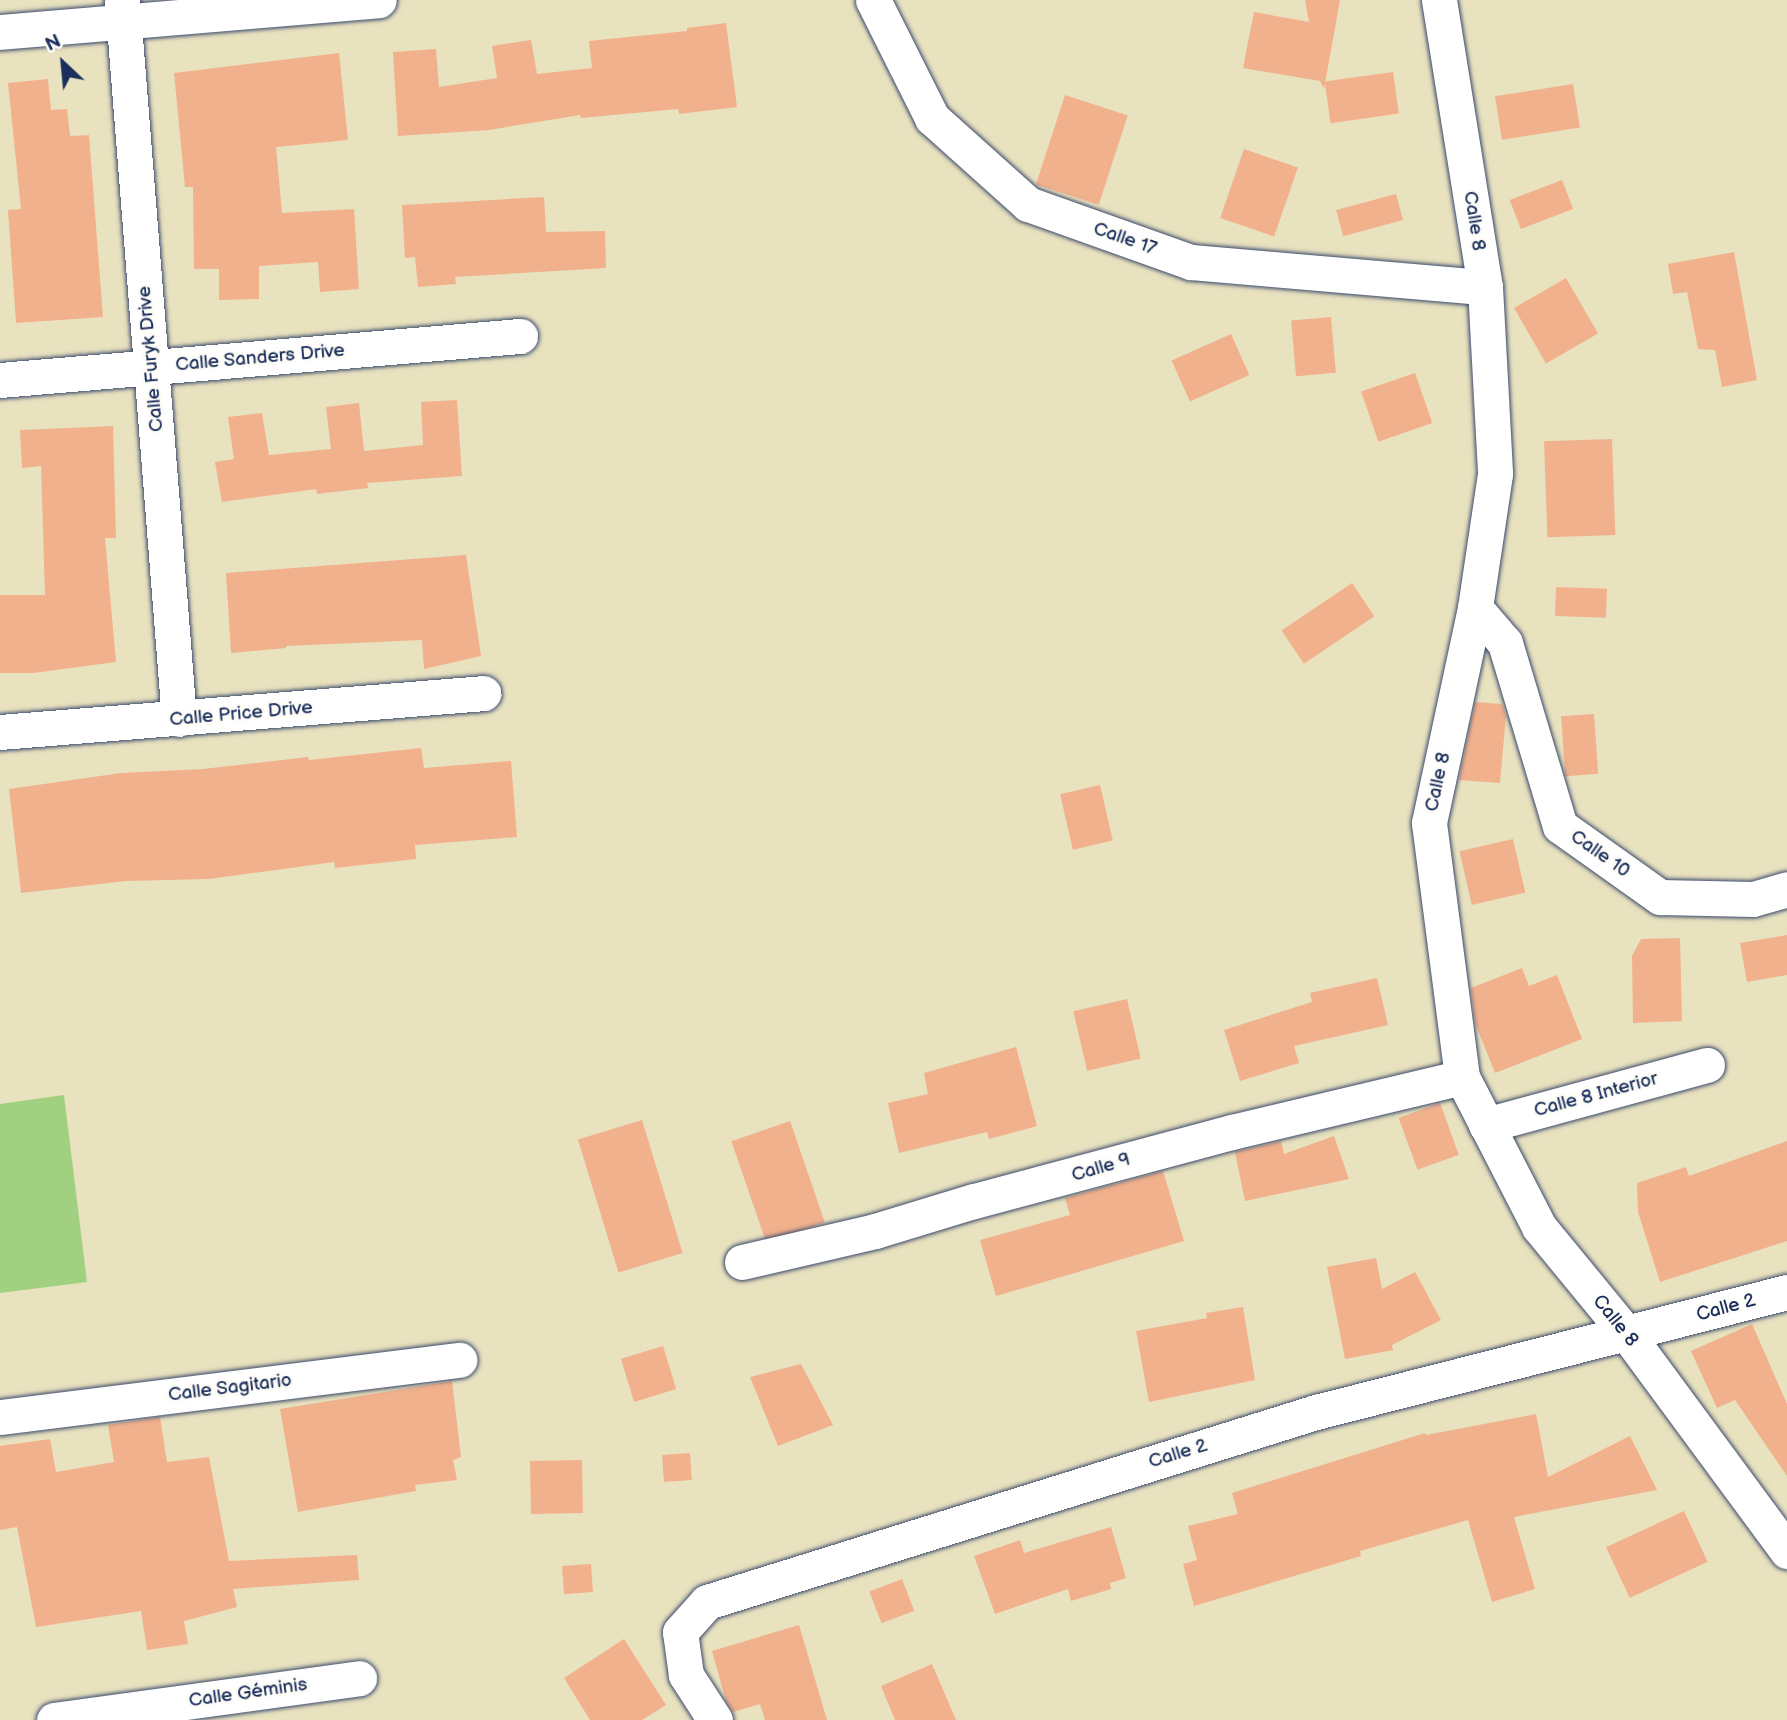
<!DOCTYPE html>
<meta charset="utf-8">
<style>
body{margin:0}
#map{position:relative;width:1787px;height:1720px;overflow:hidden;background:#e9e2bf;font-family:"Balsamiq Sans",sans-serif}
div>[style]{position:absolute}
.green>*{inset:0;background:#a1d180}
.building>*{inset:0;background:#f1b18d;transform-origin:0 0}
.roads{filter:drop-shadow(0 0 2px #3a4a6d) drop-shadow(0 0 2px #3a4a6d)}
.minor>*{height:35px;margin:-17.5px;padding:0 17.5px;transform-origin:17.5px;border-radius:17.5px;background:#fff}
span{translate:-50% -50%;white-space:nowrap;text-align:center;line-height:1.15;-webkit-text-stroke:6px #fdfcf7;paint-order:stroke}
.street-label{font-size:19px;color:#1b2f5e}
.north{position:absolute;left:28px;top:28px;width:70px;height:70px;-webkit-text-stroke:5px #fdfcf7;paint-order:stroke;rotate:334deg;font-size:19px;font-weight:700;line-height:28px;text-align:center;color:#1b2f5e}
.north::after{content:'';display:block;margin:auto;width:24px;height:32px;background:#1b2f5e;clip-path:polygon(50% 0,100% 100%,50% 72%,0 100%)}
</style>
<div id="map">
<div class="green">
<div style="clip-path:polygon(64px 1095px,87px 1282px,0 1293px,0 1104px)"></div>
</div>
<div class="building">
<div style="clip-path:polygon(1305px 0,1340px 0,1324px 89px,1320px 81px,1243px 68px,1254px 12px,1309px 22px)"></div>
<div style="clip-path:polygon(726px 23px,737px 107px,679px 114px,678px 109px,581px 118px,580px 115px,489px 130px,398px 136px,393px 52px,436px 49px,439px 87px,497px 78px,492px 46px,531px 40px,537px 74px,592px 68px,589px 41px,687px 31px,687px 28px)"></div>
<div style="clip-path:polygon(339px 53px,348px 140px,276px 147px,282px 213px,354px 209px,359px 289px,320px 292px,318px 262px,259px 266px,259px 299px,219px 300px,219px 269px,194px 269px,193px 187px,185px 187px,174px 73px)"></div>
<div style="left:1393px;top:72px;width:42px;height:69px;rotate:82deg"></div>
<div style="clip-path:polygon(48px 79px,51px 110px,67px 109px,70px 136px,89px 135px,103px 317px,16px 323px,8px 210px,21px 209px,8px 83px)"></div>
<div style="left:1573px;top:84px;width:44px;height:79px;rotate:81deg"></div>
<div style="left:1065px;top:95px;width:66px;height:94px;rotate:18deg"></div>
<div style="left:1244px;top:149px;width:57px;height:73px;rotate:19deg"></div>
<div style="left:1562px;top:180px;width:31px;height:56px;rotate:69deg"></div>
<div style="left:1396px;top:194px;width:27px;height:62px;rotate:75deg"></div>
<div style="clip-path:polygon(544px 197px,546px 232px,605px 231px,606px 268px,455px 277px,456px 284px,418px 287px,415px 257px,405px 258px,402px 205px)"></div>
<div style="clip-path:polygon(1734px 252px,1757px 380px,1722px 387px,1715px 350px,1698px 349px,1687px 292px,1673px 294px,1668px 264px)"></div>
<div style="left:1566px;top:278px;width:64px;height:60px;rotate:60deg"></div>
<div style="left:1331px;top:317px;width:56px;height:40px;rotate:85deg"></div>
<div style="left:1231px;top:334px;width:45px;height:65px;rotate:66deg"></div>
<div style="left:1415px;top:373px;width:53px;height:57px;rotate:71deg"></div>
<div style="clip-path:polygon(457px 400px,462px 476px,367px 483px,368px 488px,317px 494px,316px 489px,222px 502px,215px 462px,234px 459px,228px 417px,262px 413px,269px 455px,331px 449px,326px 407px,359px 403px,364px 451px,423px 445px,421px 402px)"></div>
<div style="clip-path:polygon(113px 426px,116px 538px,105px 538px,116px 662px,33px 673px,0 673px,0 595px,45px 595px,41px 466px,22px 468px,20px 430px)"></div>
<div style="left:1612px;top:439px;width:96px;height:68px;rotate:88deg"></div>
<div style="clip-path:polygon(466px 555px,481px 656px,424px 669px,422px 640px,286px 646px,286px 648px,231px 653px,226px 573px)"></div>
<div style="left:1352px;top:583px;width:40px;height:85px;rotate:56deg"></div>
<div style="left:1556px;top:587px;width:51px;height:29px;rotate:2deg"></div>
<div style="clip-path:polygon(1475px 702px,1502px 704px,1506px 716px,1500px 783px,1459px 780px)"></div>
<div style="left:1594px;top:714px;width:60px;height:33px;rotate:86deg"></div>
<div style="clip-path:polygon(421px 748px,424px 768px,511px 761px,517px 837px,415px 845px,416px 859px,335px 868px,334px 862px,209px 879px,126px 881px,21px 893px,9px 789px,121px 773px,203px 769px,308px 757px,309px 760px)"></div>
<div style="left:1100px;top:785px;width:57px;height:41px;rotate:77deg"></div>
<div style="left:1513px;top:839px;width:55px;height:55px;rotate:77deg"></div>
<div style="clip-path:polygon(1787px 935px,1787px 975px,1747px 982px,1740px 943px)"></div>
<div style="clip-path:polygon(1680px 938px,1682px 1021px,1633px 1023px,1632px 956px,1641px 939px)"></div>
<div style="clip-path:polygon(1522px 968px,1529px 986px,1557px 975px,1582px 1039px,1495px 1073px,1475px 1023px,1471px 988px)"></div>
<div style="clip-path:polygon(1377px 978px,1388px 1025px,1294px 1046px,1299px 1063px,1240px 1081px,1224px 1030px,1312px 1002px,1310px 993px)"></div>
<div style="left:1127px;top:999px;width:61px;height:55px;rotate:77deg"></div>
<div style="clip-path:polygon(1016px 1047px,1037px 1126px,989px 1139px,987px 1132px,899px 1153px,888px 1103px,928px 1094px,924px 1073px)"></div>
<div style="left:1440px;top:1103px;width:55px;height:44px;rotate:70deg"></div>
<div style="left:642px;top:1120px;width:139px;height:67px;rotate:73deg"></div>
<div style="left:790px;top:1121px;width:107px;height:62px;rotate:71deg"></div>
<div style="clip-path:polygon(1334px 1136px,1349px 1179px,1245px 1201px,1235px 1152px,1281px 1141px,1284px 1154px)"></div>
<div style="clip-path:polygon(1787px 1141px,1787px 1241px,1660px 1282px,1638px 1212px,1637px 1183px,1686px 1167px,1689px 1176px)"></div>
<div style="clip-path:polygon(1163px 1171px,1184px 1241px,996px 1296px,980px 1240px,1070px 1215px,1065px 1198px)"></div>
<div style="clip-path:polygon(1376px 1258px,1382px 1289px,1415px 1272px,1441px 1320px,1392px 1345px,1393px 1350px,1345px 1359px,1327px 1267px)"></div>
<div style="clip-path:polygon(1243px 1307px,1255px 1380px,1149px 1402px,1136px 1331px,1207px 1318px,1206px 1313px)"></div>
<div style="clip-path:polygon(1752px 1324px,1787px 1404px,1787px 1476px,1735px 1400px,1717px 1408px,1691px 1351px)"></div>
<div style="left:663px;top:1346px;width:45px;height:44px;rotate:73deg"></div>
<div style="clip-path:polygon(801px 1364px,833px 1425px,778px 1446px,750px 1377px)"></div>
<div style="clip-path:polygon(452px 1381px,461px 1457px,453px 1460px,457px 1480px,415px 1485px,416px 1491px,298px 1512px,280px 1409px)"></div>
<div style="clip-path:polygon(1536px 1414px,1548px 1477px,1630px 1436px,1657px 1490px,1514px 1517px,1535px 1589px,1492px 1602px,1468px 1520px,1360px 1551px,1361px 1556px,1194px 1606px,1183px 1564px,1197px 1560px,1188px 1526px,1238px 1514px,1232px 1493px,1425px 1433px,1426px 1435px)"></div>
<div style="clip-path:polygon(160px 1417px,167px 1462px,209px 1457px,229px 1561px,357px 1555px,359px 1580px,233px 1589px,237px 1607px,184px 1621px,188px 1644px,147px 1650px,141px 1611px,36px 1627px,17px 1527px,0 1530px,0 1446px,50px 1439px,56px 1472px,114px 1462px,108px 1425px)"></div>
<div style="left:690px;top:1453px;width:27px;height:28px;rotate:86deg"></div>
<div style="left:582px;top:1460px;width:53px;height:52px;rotate:89deg"></div>
<div style="left:1684px;top:1511px;width:56px;height:86px;rotate:65deg"></div>
<div style="clip-path:polygon(1111px 1527px,1126px 1578px,1110px 1583px,1111px 1589px,1071px 1601px,1068px 1589px,995px 1614px,974px 1556px,1020px 1540px,1024px 1553px)"></div>
<div style="left:591px;top:1564px;width:28px;height:29px;rotate:86deg"></div>
<div style="left:902px;top:1579px;width:34px;height:35px;rotate:69deg"></div>
<div style="clip-path:polygon(799px 1625px,827px 1720px,765px 1720px,760px 1704px,733px 1712px,726px 1701px,712px 1651px)"></div>
<div style="clip-path:polygon(624px 1639px,666px 1705px,642px 1720px,590px 1720px,564px 1678px)"></div>
<div style="clip-path:polygon(932px 1664px,956px 1720px,895px 1720px,881px 1686px)"></div>
</div>
<div class="roads">
<div class="minor">
<div style="left:122px;top:0;width:721px;rotate:85.47deg"></div>
<div style="left:873px;top:0;width:132px;rotate:63.4deg"></div>
<div style="left:932px;top:118px;width:129px;rotate:41.9deg"></div>
<div style="left:1028px;top:204px;width:173px;rotate:19.6deg"></div>
<div style="left:1191px;top:262px;width:295px;rotate:4.9deg"></div>
<div style="left:1439px;top:0;width:291px;rotate:80.9deg"></div>
<div style="left:1485px;top:287px;width:187px;rotate:86.9deg"></div>
<div style="left:1495px;top:474px;width:135px;rotate:98.5deg"></div>
<div style="left:1475px;top:608px;width:220px;rotate:102.1deg"></div>
<div style="left:1429px;top:823px;width:256px;rotate:82.6deg"></div>
<div style="left:1462px;top:1077px;width:169px;rotate:62.8deg"></div>
<div style="left:1539px;top:1227px;width:139px;rotate:50.6deg"></div>
<div style="left:1627px;top:1334px;width:270px;rotate:53.6deg"></div>
<div style="left:0;top:32px;width:380px;rotate:-4.8deg"></div>
<div style="left:0;top:380px;width:522px;rotate:-4.84deg"></div>
<div style="left:1475px;top:608px;width:46px;rotate:49.4deg"></div>
<div style="left:1505px;top:643px;width:191px;rotate:73.3deg"></div>
<div style="left:1560px;top:826px;width:123px;rotate:35.4deg"></div>
<div style="left:1660px;top:897px;width:93px;rotate:1.2deg"></div>
<div style="left:1753px;top:899px;width:35px;rotate:-16deg"></div>
<div style="left:0;top:732px;width:485px;rotate:-4.6deg"></div>
<div style="left:1486px;top:1125px;width:229px;rotate:-15.2deg"></div>
<div style="left:742px;top:1262px;width:137px;rotate:-13.1deg"></div>
<div style="left:875px;top:1231px;width:103px;rotate:-16.9deg"></div>
<div style="left:974px;top:1201px;width:267px;rotate:-15deg"></div>
<div style="left:1232px;top:1132px;width:236px;rotate:-13.4deg"></div>
<div style="left:0;top:1417px;width:463px;rotate:-7.1deg"></div>
<div style="left:54px;top:1720px;width:308px;rotate:-7.8deg"></div>
<div style="left:715px;top:1720px;width:54px;rotate:-122.8deg"></div>
<div style="left:686px;top:1675px;width:43px;rotate:-97.9deg"></div>
<div style="left:680px;top:1632px;width:40px;rotate:-48deg"></div>
<div style="left:707px;top:1602px;width:638px;rotate:-17.33deg"></div>
<div style="left:1316px;top:1412px;width:486px;rotate:-14.3deg"></div>
</div>
</div>
<div class="street-label">
<span style="left:1474px;top:221px;rotate:81deg">Calle 8</span>
<span style="left:1125px;top:239px;rotate:19deg">Calle 17</span>
<span style="left:260px;top:358px;rotate:-5deg">Calle Sanders Drive</span>
<span style="left:151px;top:359px;rotate:-95deg">Calle Furyk Drive</span>
<span style="left:241px;top:714px;rotate:-5deg">Calle Price Drive</span>
<span style="left:1438px;top:782px;rotate:-78deg">Calle 8</span>
<span style="left:1600px;top:854px;rotate:35deg">Calle 10</span>
<span style="left:1596px;top:1095px;rotate:-15deg">Calle 8 Interior</span>
<span style="left:1101px;top:1168px;rotate:-16deg">Calle 9</span>
<span style="left:1726px;top:1308px;rotate:-15deg">Calle 2</span>
<span style="left:1615px;top:1321px;rotate:51deg">Calle 8</span>
<span style="left:230px;top:1388px;rotate:-7deg">Calle Sagitario</span>
<span style="left:1178px;top:1454px;rotate:-17deg">Calle 2</span>
<span style="left:248px;top:1693px;rotate:-8deg">Calle Géminis</span>
</div>
<div class="north">N</div>
</div>
